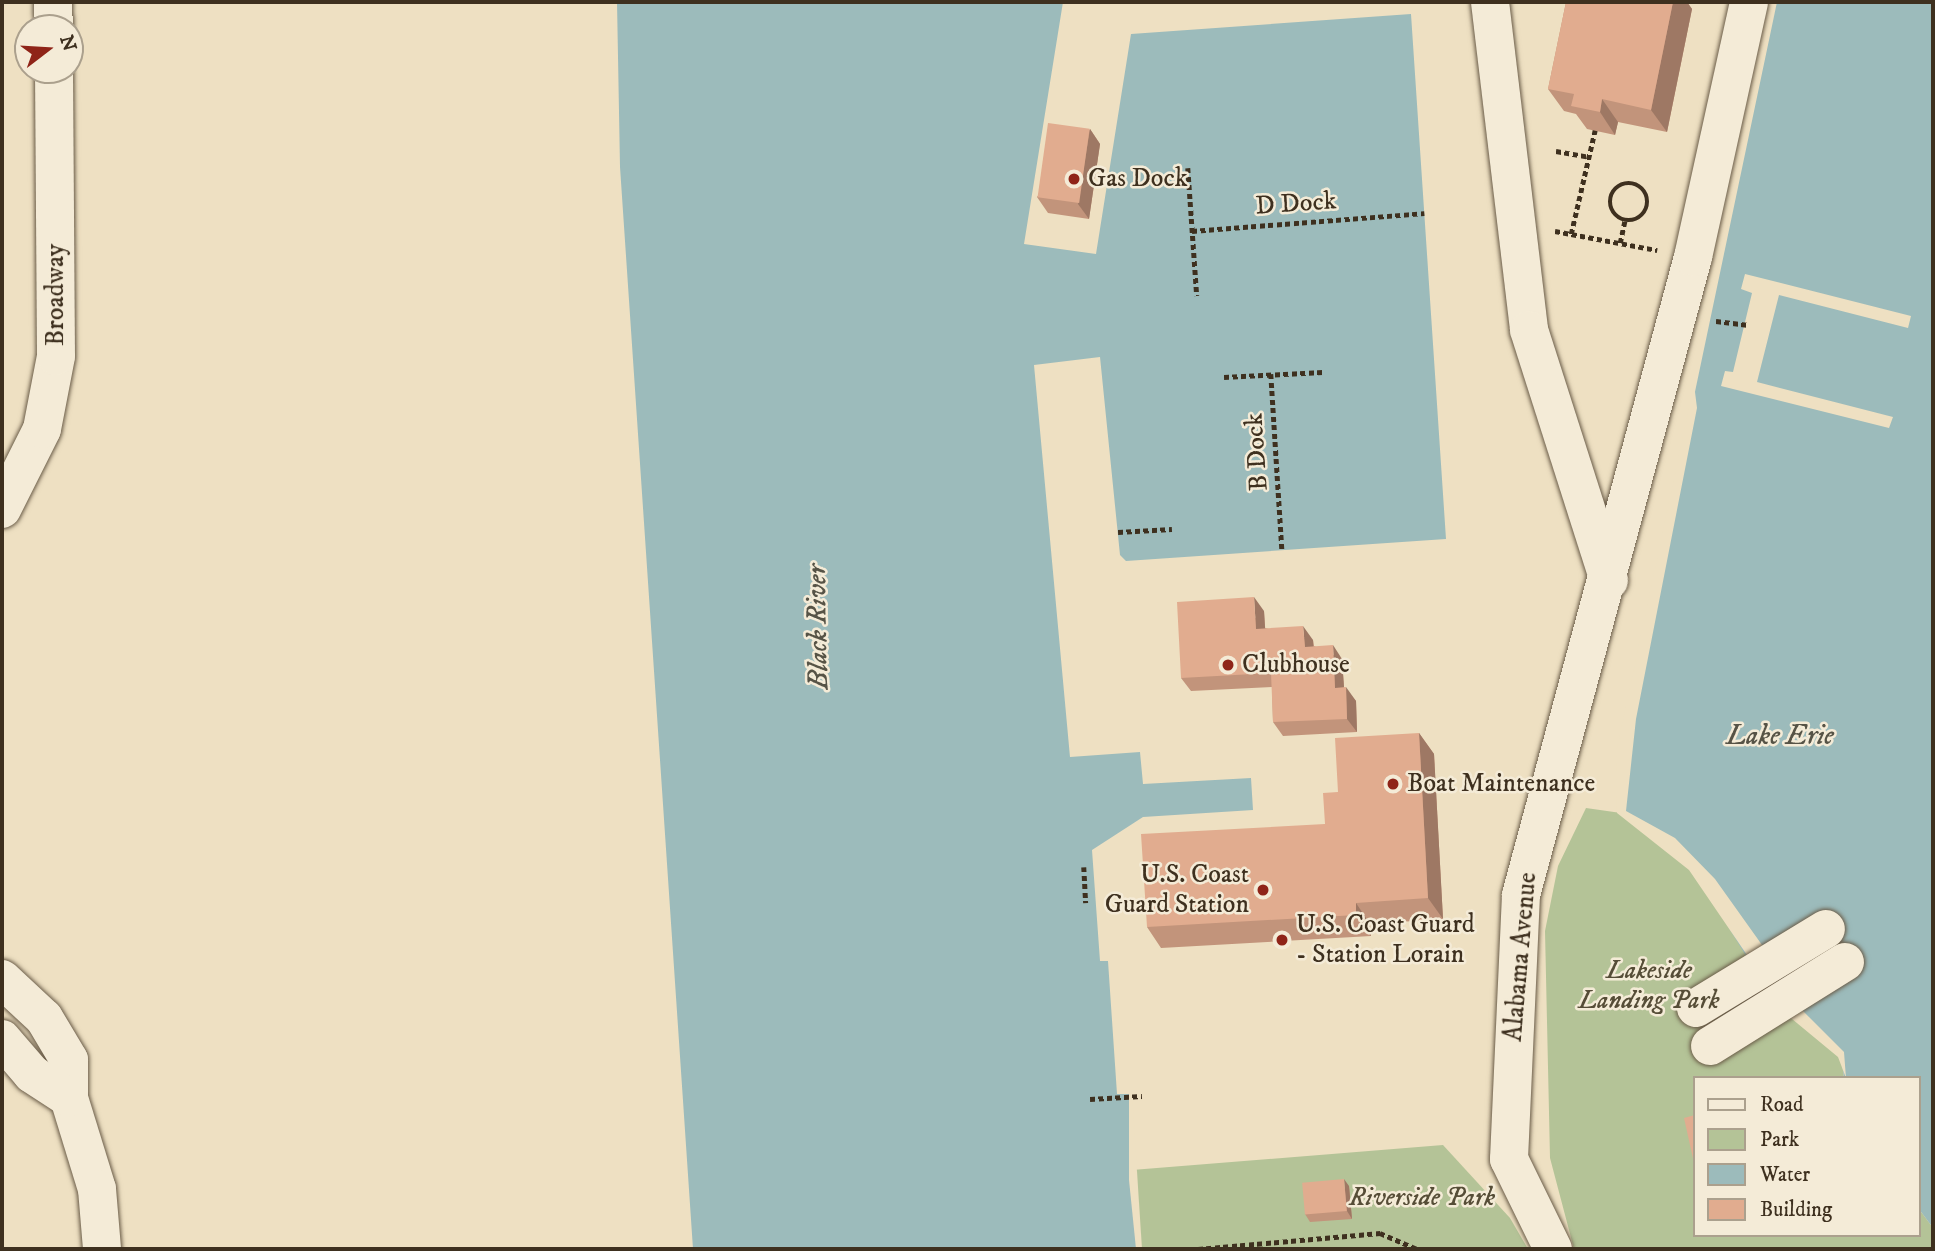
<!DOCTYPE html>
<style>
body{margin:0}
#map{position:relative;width:1935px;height:1251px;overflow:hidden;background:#eee0c2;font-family:"IM FELL DW Pica",serif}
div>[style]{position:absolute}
.green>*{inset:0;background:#b4c397}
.water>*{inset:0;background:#9cbbbb}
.pier>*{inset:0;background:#eee0c2}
.path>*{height:4.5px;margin-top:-2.25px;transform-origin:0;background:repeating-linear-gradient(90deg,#3e301f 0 5px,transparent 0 8.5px)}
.path>.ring{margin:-2.25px;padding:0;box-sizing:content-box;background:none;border:4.5px solid #3e301f;border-radius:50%}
.roads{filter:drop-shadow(0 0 2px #6a5c48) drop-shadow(0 0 2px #6a5c48)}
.minor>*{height:38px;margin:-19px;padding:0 19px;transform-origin:19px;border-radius:19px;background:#f4ebd7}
.wall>*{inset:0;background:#c2947b}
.shaded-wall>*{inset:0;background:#9e7864}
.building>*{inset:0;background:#e1ac8f;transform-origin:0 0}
.dots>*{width:19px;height:19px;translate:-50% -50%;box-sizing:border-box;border:4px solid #f4ebd7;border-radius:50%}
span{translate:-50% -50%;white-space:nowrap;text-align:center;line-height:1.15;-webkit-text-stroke:5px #f4ebd7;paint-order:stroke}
.poi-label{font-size:26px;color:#3e301f}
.left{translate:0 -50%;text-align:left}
.right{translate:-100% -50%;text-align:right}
.street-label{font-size:26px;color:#3e301f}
.park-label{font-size:26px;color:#564d37;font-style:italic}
.water-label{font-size:28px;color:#565346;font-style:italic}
.frame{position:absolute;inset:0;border:4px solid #3e301f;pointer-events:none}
.legend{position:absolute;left:1693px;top:1076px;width:228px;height:161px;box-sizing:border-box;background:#f4ebd7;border:2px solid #aba08d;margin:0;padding:9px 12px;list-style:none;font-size:21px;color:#3e301f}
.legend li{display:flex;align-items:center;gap:14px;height:35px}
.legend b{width:35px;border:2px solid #aba08d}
.north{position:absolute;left:14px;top:14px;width:70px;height:70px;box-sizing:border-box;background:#f4ebd7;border:2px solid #aba08d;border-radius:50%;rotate:73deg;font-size:19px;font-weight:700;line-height:28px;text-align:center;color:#3e301f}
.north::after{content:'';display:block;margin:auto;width:24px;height:32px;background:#8f2418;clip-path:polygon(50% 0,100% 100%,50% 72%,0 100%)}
</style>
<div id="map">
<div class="green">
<div style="clip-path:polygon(1586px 808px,1621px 813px,1692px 868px,1786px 1010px,1841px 1055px,1844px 1078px,1695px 1078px,1695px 1235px,1919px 1235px,1919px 1209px,1933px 1228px,1933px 1249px,1574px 1249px,1550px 1158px,1545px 931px,1558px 866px)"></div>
<div style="clip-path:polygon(1443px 1145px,1510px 1218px,1528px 1249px,1139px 1249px,1132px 1170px)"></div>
</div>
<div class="water">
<div style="clip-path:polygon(617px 2px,1063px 2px,1024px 244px,1096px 254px,1131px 34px,1411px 14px,1446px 539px,1126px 561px,1120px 555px,1100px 357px,1034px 365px,1070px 757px,1140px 752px,1143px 784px,1251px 778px,1253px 810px,1143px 817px,1092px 850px,1100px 961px,1108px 961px,1117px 1094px,1129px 1094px,1139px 1249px,693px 1249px,620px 167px)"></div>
<div style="clip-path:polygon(1777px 2px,1933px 2px,1933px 1228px,1919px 1209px,1919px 1078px,1844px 1078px,1841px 1055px,1787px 1010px,1781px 1013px,1692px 868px,1621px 813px,1619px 753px)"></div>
</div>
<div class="pier">
<div style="clip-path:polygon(1745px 274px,1911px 316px,1908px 328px,1779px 295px,1757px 382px,1893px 417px,1889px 428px,1721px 386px,1725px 371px,1733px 372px,1752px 293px,1741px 289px)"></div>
<div style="clip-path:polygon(1694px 384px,1697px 408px,1636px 719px,1626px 811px,1675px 838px,1715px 879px,1767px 952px,1749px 958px,1689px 870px,1617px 813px,1616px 753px)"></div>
<div style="clip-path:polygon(1795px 1003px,1844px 1052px,1846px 1078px,1838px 1057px,1786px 1014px)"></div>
<div style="clip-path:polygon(1129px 1094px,1132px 1094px,1142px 1249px,1136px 1249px,1129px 1180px)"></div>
</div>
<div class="path">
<div style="left:1556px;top:151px;width:34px;rotate:10deg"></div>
<div style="left:1188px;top:168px;width:128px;rotate:86deg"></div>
<div class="ring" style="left:1610px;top:183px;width:33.5px;height:33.5px"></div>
<div style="left:1192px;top:231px;width:233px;rotate:-4.4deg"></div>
<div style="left:1555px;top:231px;width:104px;rotate:10.6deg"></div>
<div style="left:1571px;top:234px;width:107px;rotate:-77deg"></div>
<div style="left:1620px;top:243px;width:24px;rotate:-78deg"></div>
<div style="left:1716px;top:321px;width:33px;rotate:7deg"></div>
<div style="left:1271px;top:374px;width:177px;rotate:86.4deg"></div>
<div style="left:1224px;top:377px;width:99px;rotate:-2.9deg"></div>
<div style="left:1118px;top:532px;width:54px;rotate:-3.2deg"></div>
<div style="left:1084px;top:867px;width:36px;rotate:87deg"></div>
<div style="left:1090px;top:1099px;width:52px;rotate:-3.3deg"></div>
<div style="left:1198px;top:1249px;width:183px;rotate:-5deg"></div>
<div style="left:1380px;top:1233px;width:40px;rotate:23.4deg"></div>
</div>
<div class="roads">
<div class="minor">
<div style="left:53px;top:2px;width:26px;rotate:88deg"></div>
<div style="left:1490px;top:2px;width:330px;rotate:83.2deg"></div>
<div style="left:1529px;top:330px;width:263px;rotate:72.3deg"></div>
<div style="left:2px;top:509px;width:89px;rotate:-63.4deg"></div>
<div style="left:42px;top:429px;width:74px;rotate:-79.1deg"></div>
<div style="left:56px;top:356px;width:286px;rotate:-90.4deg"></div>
<div style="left:2px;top:979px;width:57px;rotate:42.9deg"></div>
<div style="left:44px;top:1018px;width:49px;rotate:59.2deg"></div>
<div style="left:69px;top:1060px;width:38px;rotate:90deg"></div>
<div style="left:69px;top:1098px;width:95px;rotate:72.9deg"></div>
<div style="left:97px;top:1189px;width:60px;rotate:85.2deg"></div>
<div style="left:1696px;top:1008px;width:152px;rotate:-31.3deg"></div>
<div style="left:2px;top:1039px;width:46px;rotate:49.4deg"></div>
<div style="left:32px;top:1074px;width:44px;rotate:33deg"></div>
<div style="left:1710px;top:1046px;width:159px;rotate:-31.9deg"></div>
<div style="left:1553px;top:1249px;width:100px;rotate:-116.1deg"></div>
<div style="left:1509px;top:1159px;width:264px;rotate:-87.4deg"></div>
<div style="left:1521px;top:895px;width:661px;rotate:-74.91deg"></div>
<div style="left:1693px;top:257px;width:261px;rotate:-77.6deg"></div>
</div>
</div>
<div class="wall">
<div style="clip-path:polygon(1566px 2px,1687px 2px,1692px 9px,1667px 132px,1618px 122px,1615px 135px,1587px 129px,1576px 114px,1564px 111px,1548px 89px)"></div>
<div style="clip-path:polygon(1090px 129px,1100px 144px,1089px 219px,1048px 213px,1037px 197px)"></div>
<div style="clip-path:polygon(1264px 611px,1265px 628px,1313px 640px,1314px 646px,1342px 659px,1344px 687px,1356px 701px,1357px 732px,1283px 736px,1273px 722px,1272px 687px,1191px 691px,1181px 678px)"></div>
<div style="clip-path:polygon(1419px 733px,1434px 754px,1443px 919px,1370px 924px,1371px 936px,1161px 948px,1147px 927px,1325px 824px,1338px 792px)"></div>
<div style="clip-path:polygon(1349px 1186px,1352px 1219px,1310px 1222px,1305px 1214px)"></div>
</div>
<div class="shaded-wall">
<div style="clip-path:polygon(1673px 2px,1687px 2px,1692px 9px,1667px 132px,1651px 110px)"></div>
<div style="clip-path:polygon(1602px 99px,1618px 122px,1615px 135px,1600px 112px)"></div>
<div style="clip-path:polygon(1090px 129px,1100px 144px,1089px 219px,1078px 204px)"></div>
<div style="clip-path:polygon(1254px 597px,1264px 611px,1266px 642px,1256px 629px)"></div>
<div style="clip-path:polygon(1303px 626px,1313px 640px,1314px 661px,1305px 647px)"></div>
<div style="clip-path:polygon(1333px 645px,1342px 659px,1345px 702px,1335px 688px)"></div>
<div style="clip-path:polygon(1346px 687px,1356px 701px,1357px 732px,1347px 719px)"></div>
<div style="clip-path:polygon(1419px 733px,1434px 754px,1443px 919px,1428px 898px)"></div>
<div style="clip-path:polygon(1356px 903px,1370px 924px,1371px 936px,1356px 915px)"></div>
<div style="clip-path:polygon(1344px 1179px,1349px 1186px,1352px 1219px,1347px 1211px)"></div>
</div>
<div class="building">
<div style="clip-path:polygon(1566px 2px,1673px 2px,1651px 110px,1602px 99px,1600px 112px,1571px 106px,1574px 94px,1548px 89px)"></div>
<div style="left:1048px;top:123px;width:42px;height:75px;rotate:8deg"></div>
<div style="clip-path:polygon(1254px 597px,1256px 629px,1303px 626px,1305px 647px,1333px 645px,1335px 688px,1346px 687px,1347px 719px,1273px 722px,1271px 673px,1181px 678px,1177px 602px)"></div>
<div style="clip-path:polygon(1419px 733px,1428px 898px,1356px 903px,1356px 915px,1147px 927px,1141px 834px,1325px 824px,1323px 793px,1338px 792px,1335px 738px)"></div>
<div style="clip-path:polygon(1695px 1115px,1695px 1163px,1694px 1163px,1684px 1118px)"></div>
<div style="left:1344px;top:1179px;width:32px;height:42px;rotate:85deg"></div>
</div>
<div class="dots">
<div style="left:1074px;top:179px;background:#8f2418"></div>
<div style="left:1228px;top:665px;background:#8f2418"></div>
<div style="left:1393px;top:784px;background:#8f2418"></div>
<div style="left:1263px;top:890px;background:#8f2418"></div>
<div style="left:1282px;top:940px;background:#8f2418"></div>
</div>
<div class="poi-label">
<span class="left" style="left:1088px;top:179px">Gas Dock</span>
<span class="left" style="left:1242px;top:665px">Clubhouse</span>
<span class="left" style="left:1407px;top:784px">Boat Maintenance</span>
<span class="right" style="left:1249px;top:890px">U.S. Coast<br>Guard Station</span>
<span class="left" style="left:1296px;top:940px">U.S. Coast Guard<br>- Station Lorain</span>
</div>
<div class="street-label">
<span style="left:1296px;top:204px;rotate:-4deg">D Dock</span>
<span style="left:56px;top:295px;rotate:-90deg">Broadway</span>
<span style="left:1257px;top:452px;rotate:-94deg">B Dock</span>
<span style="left:1521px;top:957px;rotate:-85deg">Alabama Avenue</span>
</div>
<div class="park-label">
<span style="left:1649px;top:986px">Lakeside<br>Landing Park</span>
<span style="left:1422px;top:1198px">Riverside Park</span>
</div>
<div class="water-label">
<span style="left:818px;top:627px;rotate:-91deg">Black River</span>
<span style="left:1780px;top:736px">Lake Erie</span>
</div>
<div class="frame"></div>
<ul class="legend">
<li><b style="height:9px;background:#f4ebd7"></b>Road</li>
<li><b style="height:19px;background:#b4c397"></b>Park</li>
<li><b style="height:19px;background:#9cbbbb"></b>Water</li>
<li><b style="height:19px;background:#e1ac8f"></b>Building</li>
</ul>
<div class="north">N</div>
</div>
